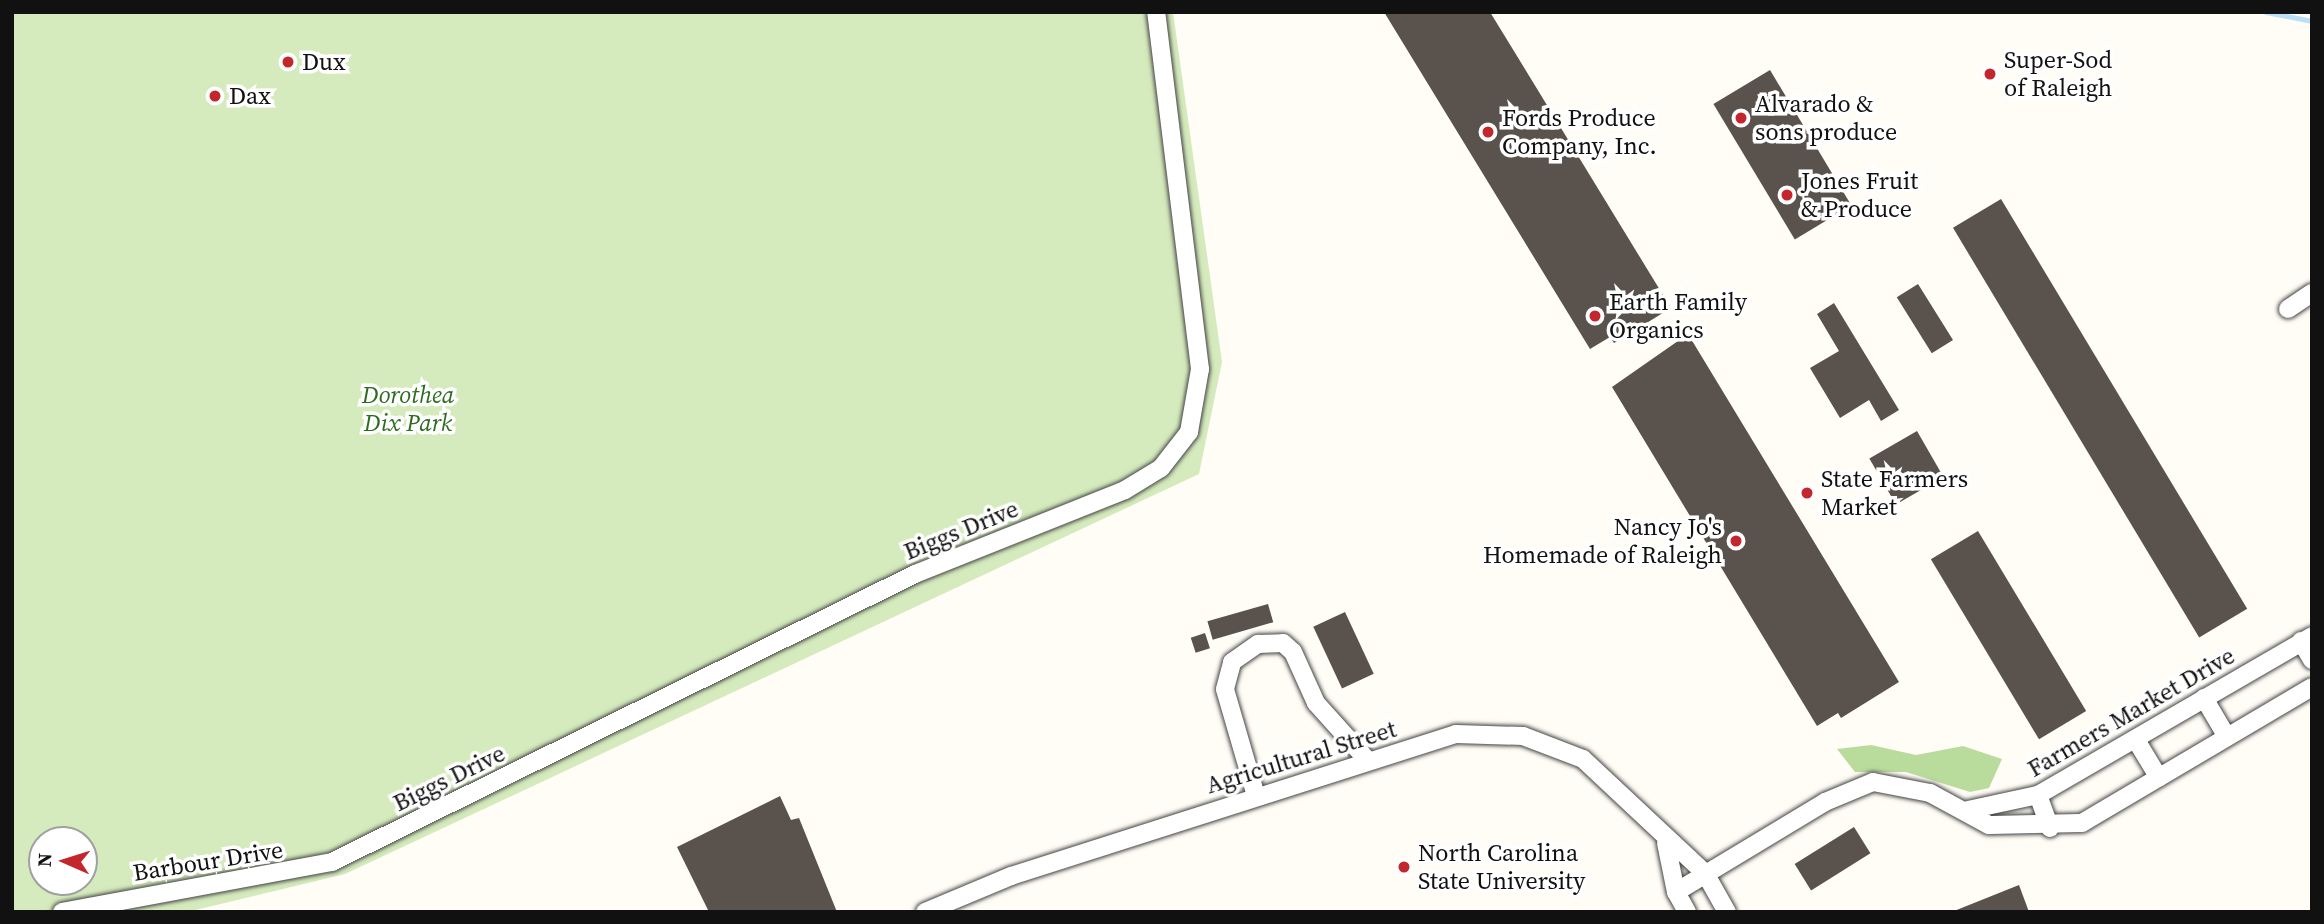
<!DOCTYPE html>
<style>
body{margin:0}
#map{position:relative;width:2324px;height:924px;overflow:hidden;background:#fffdf5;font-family:"Source Serif 4",serif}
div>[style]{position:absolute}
.green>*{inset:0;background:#d5ebbd}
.forest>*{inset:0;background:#b9dc9c}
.stream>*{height:5px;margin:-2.5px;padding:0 2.5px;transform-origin:2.5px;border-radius:2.5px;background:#b9e0f7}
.building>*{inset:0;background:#5a524d;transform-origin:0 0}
.roads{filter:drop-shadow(0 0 2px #444) drop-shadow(0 0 2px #444)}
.minor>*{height:18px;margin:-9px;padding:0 9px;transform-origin:9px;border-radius:9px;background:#fff}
.dots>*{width:19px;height:19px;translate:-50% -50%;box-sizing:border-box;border:4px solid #fff;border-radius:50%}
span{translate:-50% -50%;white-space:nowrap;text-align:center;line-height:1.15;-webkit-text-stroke:7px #fff;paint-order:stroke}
.poi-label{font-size:24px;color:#111}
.left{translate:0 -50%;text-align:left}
.right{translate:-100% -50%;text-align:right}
.park-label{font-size:24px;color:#2f6b1f;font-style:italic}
.street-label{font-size:24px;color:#111}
.frame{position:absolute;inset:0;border:14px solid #111;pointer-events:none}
.north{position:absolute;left:28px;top:826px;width:70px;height:70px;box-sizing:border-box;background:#fff;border:2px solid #a0a0a0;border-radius:50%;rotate:273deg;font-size:19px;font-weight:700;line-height:28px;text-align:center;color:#111}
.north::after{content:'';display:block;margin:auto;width:24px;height:32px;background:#c4262e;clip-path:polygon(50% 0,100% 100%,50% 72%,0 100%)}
</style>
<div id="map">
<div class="green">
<div style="clip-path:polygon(evenodd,12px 12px,1173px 12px,1222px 362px,1199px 474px,345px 874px,187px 912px,12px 912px,12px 12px,42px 840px,84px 840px,84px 882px,42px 882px,42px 840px)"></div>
</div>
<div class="forest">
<div style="clip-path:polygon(1871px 745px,1916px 755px,1963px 746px,2002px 759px,1989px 788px,1970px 792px,1906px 772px,1855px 772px,1837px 749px)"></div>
</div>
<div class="stream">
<div style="left:2266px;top:12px;width:47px;rotate:11.1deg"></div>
</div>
<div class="building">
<div style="clip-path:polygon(1384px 12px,1490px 12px,1671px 308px,1614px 343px,1610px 337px,1590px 349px)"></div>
<div style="left:1770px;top:70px;width:158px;height:66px;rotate:59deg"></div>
<div style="left:2001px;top:199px;width:478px;height:56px;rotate:59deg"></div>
<div style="left:1918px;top:284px;width:66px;height:25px;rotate:58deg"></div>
<div style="clip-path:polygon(1834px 303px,1899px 410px,1881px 421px,1869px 400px,1840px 418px,1810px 368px,1839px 351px,1817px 314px)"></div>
<div style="clip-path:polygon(1688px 334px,1899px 682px,1841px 718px,1838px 713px,1817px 726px,1612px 387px)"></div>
<div style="left:1917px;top:431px;width:53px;height:55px;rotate:60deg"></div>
<div style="left:1978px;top:531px;width:210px;height:55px;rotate:59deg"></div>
<div style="left:1268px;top:604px;width:19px;height:63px;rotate:74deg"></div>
<div style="left:1345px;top:612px;width:68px;height:35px;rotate:65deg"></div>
<div style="left:1205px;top:633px;width:16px;height:15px;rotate:72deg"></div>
<div style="clip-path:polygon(780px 796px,791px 820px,799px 818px,837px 912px,709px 912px,677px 847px)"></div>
<div style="left:1854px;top:827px;width:31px;height:70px;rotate:58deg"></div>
<div style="clip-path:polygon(2019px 885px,2029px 912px,1954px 912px,1954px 911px)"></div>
</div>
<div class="roads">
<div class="minor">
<div style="left:2288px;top:309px;width:29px;rotate:-34deg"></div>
<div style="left:2301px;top:641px;width:22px;rotate:60deg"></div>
<div style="left:2204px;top:698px;width:45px;rotate:59.5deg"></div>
<div style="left:2136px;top:740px;width:44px;rotate:58.8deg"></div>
<div style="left:2038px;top:795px;width:35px;rotate:70deg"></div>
<div style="left:1256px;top:796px;width:111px;rotate:-106.2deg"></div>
<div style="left:1225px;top:689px;width:28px;rotate:-75deg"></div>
<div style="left:1232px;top:662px;width:32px;rotate:-35deg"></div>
<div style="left:1258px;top:644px;width:25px;rotate:-2deg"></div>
<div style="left:1283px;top:643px;width:13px;rotate:42deg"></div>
<div style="left:1293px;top:652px;width:56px;rotate:65.7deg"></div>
<div style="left:1316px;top:703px;width:78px;rotate:48.1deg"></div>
<div style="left:1968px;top:810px;width:72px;rotate:-12.1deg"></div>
<div style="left:2038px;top:795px;width:317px;rotate:-30.1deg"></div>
<div style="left:1666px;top:843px;width:50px;rotate:78.5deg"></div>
<div style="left:1676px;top:892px;width:23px;rotate:61deg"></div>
<div style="left:1676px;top:892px;width:174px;rotate:-31.1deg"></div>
<div style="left:1825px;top:802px;width:52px;rotate:-22.6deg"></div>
<div style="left:1873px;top:782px;width:58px;rotate:10.9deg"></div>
<div style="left:1930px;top:793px;width:67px;rotate:28.5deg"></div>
<div style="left:1989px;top:825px;width:93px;rotate:-1.2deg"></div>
<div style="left:2082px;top:823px;width:267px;rotate:-30.6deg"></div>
<div style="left:62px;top:912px;width:275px;rotate:-10.5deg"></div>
<div style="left:332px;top:862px;width:650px;rotate:-26.29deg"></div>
<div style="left:915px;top:574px;width:226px;rotate:-21.8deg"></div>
<div style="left:1125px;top:490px;width:42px;rotate:-31.4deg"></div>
<div style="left:1161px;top:468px;width:46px;rotate:-52.1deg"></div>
<div style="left:1189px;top:432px;width:64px;rotate:-80.1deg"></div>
<div style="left:1200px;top:369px;width:360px;rotate:-97deg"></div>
<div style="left:925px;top:912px;width:93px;rotate:-22.7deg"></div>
<div style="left:1011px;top:876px;width:467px;rotate:-17.7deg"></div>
<div style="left:1456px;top:734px;width:67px;rotate:1.7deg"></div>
<div style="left:1523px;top:736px;width:64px;rotate:21deg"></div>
<div style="left:1583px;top:759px;width:167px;rotate:43.1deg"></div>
<div style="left:1705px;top:873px;width:45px;rotate:60.6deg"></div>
</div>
</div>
<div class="dots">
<div style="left:288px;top:62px;background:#c4262e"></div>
<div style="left:1990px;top:74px;background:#c4262e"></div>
<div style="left:215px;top:96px;background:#c4262e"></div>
<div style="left:1741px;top:118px;background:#c4262e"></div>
<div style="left:1488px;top:132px;background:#c4262e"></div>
<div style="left:1787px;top:195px;background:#c4262e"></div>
<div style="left:1595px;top:316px;background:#c4262e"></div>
<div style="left:1807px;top:493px;background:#c4262e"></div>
<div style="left:1736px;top:541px;background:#c4262e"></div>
<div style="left:1404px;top:867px;background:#c4262e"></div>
</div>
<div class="poi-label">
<span class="left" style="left:2004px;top:74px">Super-Sod<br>of Raleigh</span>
<span class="left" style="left:302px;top:62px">Dux</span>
<span class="left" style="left:229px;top:96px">Dax</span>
<span class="left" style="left:1755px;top:118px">Alvarado &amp;<br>sons produce</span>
<span class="left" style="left:1502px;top:132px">Fords Produce<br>Company, Inc.</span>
<span class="left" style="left:1801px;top:195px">Jones Fruit<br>&amp; Produce</span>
<span class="left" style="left:1609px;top:316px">Earth Family<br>Organics</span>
<span class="left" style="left:1821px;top:493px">State Farmers<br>Market</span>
<span class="right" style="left:1722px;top:541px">Nancy Jo's<br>Homemade of Raleigh</span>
<span class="left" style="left:1418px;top:867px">North Carolina<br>State University</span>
</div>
<div class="park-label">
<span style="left:408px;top:409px">Dorothea<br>Dix Park</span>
</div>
<div class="street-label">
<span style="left:961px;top:530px;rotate:-22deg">Biggs Drive</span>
<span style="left:2131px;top:712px;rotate:-30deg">Farmers Market Drive</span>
<span style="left:1301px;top:757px;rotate:-17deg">Agricultural Street</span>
<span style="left:449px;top:778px;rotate:-26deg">Biggs Drive</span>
<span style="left:208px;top:861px;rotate:-9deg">Barbour Drive</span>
</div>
<div class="frame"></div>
<div class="north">N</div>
</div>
